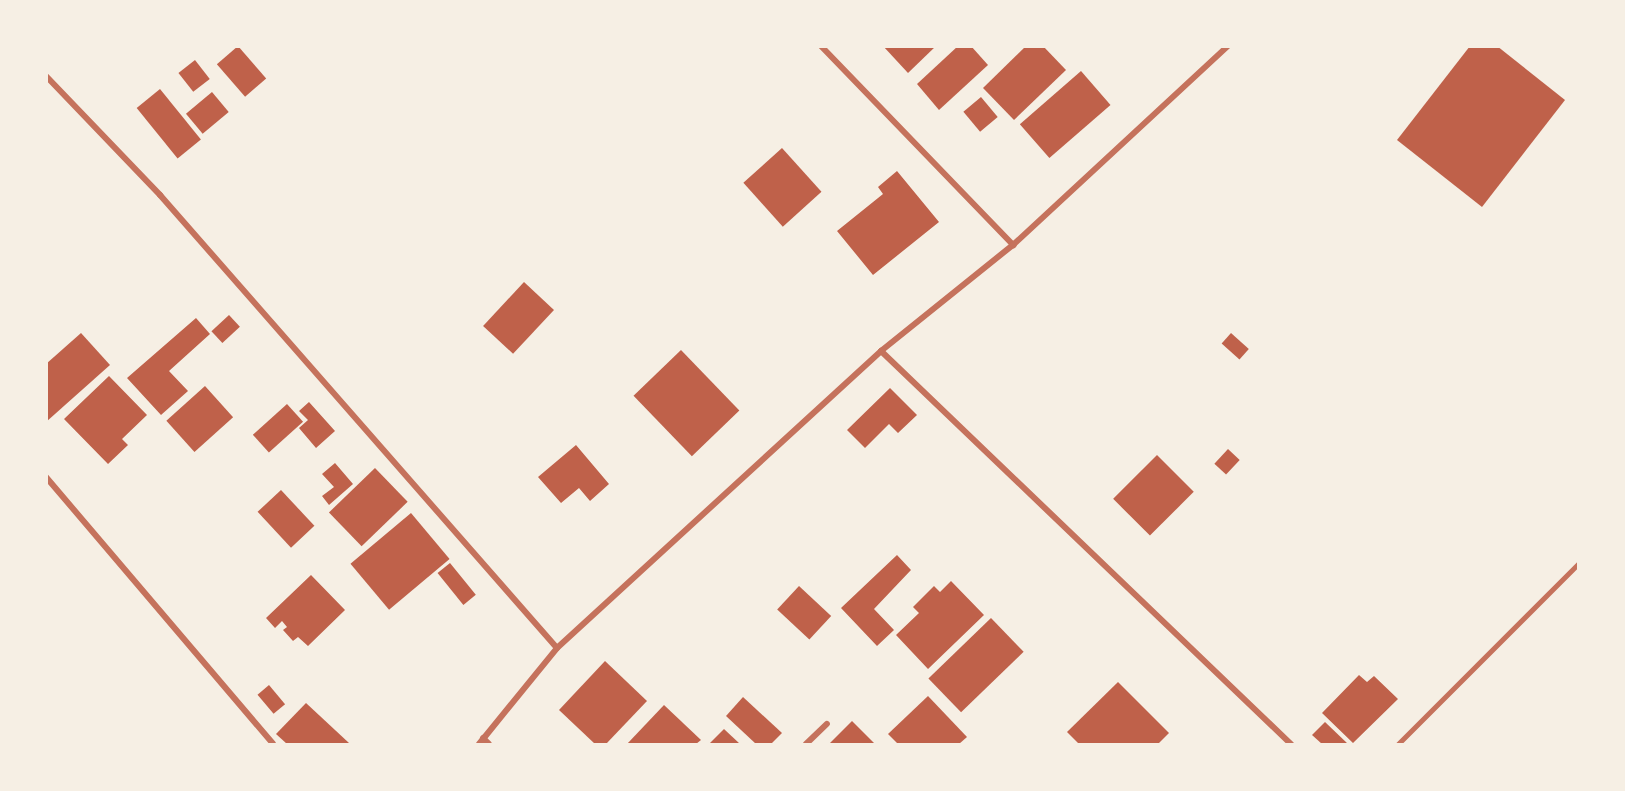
<!DOCTYPE html>
<style>
body{margin:0}
#map{position:relative;width:1625px;height:791px;overflow:hidden;background:#f6efe4;font-family:"Titillium Web",sans-serif}
div>[style]{position:absolute}
.building>*{inset:0;background:#bf614a;transform-origin:0 0}
.service>*{height:4.5px;margin:-2.25px;padding:0 2.25px;transform-origin:2.25px;border-radius:2.25px;background:#c5725c}
.minor>*{height:6px;margin:-3px;padding:0 3px;transform-origin:3px;border-radius:3px;background:#c5725c}
span{translate:-50% -50%;white-space:nowrap;text-align:center;line-height:1.15;-webkit-text-stroke:6px #f6efe4;paint-order:stroke}
.frame{position:absolute;inset:0;border:48px solid #f6efe4;pointer-events:none}
</style>
<div id="map">
<div class="building">
<div style="left:238px;top:46px;width:43px;height:28px;rotate:49deg"></div>
<div style="clip-path:polygon(883px 46px,936px 46px,908px 73px)"></div>
<div style="clip-path:polygon(958px 46px,971px 46px,988px 65px,939px 110px,917px 84px)"></div>
<div style="clip-path:polygon(1026px 46px,1043px 46px,1066px 70px,1014px 120px,983px 88px)"></div>
<div style="clip-path:polygon(1470px 46px,1497px 46px,1565px 100px,1482px 207px,1397px 140px)"></div>
<div style="left:195px;top:60px;width:24px;height:21px;rotate:52deg"></div>
<div style="left:1081px;top:71px;width:45px;height:81px;rotate:49deg"></div>
<div style="left:160px;top:89px;width:65px;height:30px;rotate:51deg"></div>
<div style="left:212px;top:92px;width:26px;height:34px;rotate:50deg"></div>
<div style="left:981px;top:97px;width:26px;height:23px;rotate:50deg"></div>
<div style="left:782px;top:148px;width:59px;height:52px;rotate:48deg"></div>
<div style="clip-path:polygon(897px 171px,939px 222px,873px 275px,837px 231px,883px 194px,878px 187px)"></div>
<div style="left:524px;top:282px;width:41px;height:60px;rotate:43deg"></div>
<div style="left:229px;top:315px;width:16px;height:24px;rotate:47deg"></div>
<div style="clip-path:polygon(196px 318px,210px 334px,169px 371px,188px 391px,161px 415px,127px 378px)"></div>
<div style="clip-path:polygon(81px 333px,110px 365px,46px 422px,46px 364px)"></div>
<div style="left:1231px;top:333px;width:24px;height:14px;rotate:42deg"></div>
<div style="left:681px;top:350px;width:84px;height:66px;rotate:46deg"></div>
<div style="clip-path:polygon(109px 376px,147px 415px,122px 439px,128px 445px,108px 464px,64px 419px)"></div>
<div style="left:205px;top:386px;width:42px;height:52px;rotate:48deg"></div>
<div style="clip-path:polygon(890px 388px,917px 415px,898px 433px,889px 424px,865px 448px,847px 430px)"></div>
<div style="clip-path:polygon(309px 402px,335px 431px,316px 448px,299px 428px,308px 420px,299px 411px)"></div>
<div style="left:287px;top:404px;width:24px;height:46px;rotate:48deg"></div>
<div style="clip-path:polygon(576px 445px,609px 484px,590px 501px,579px 488px,561px 503px,538px 477px)"></div>
<div style="left:1228px;top:449px;width:16px;height:20px;rotate:43deg"></div>
<div style="left:1157px;top:455px;width:52px;height:62px;rotate:45deg"></div>
<div style="clip-path:polygon(335px 463px,353px 484px,329px 505px,322px 496px,334px 487px,322px 474px)"></div>
<div style="left:375px;top:468px;width:47px;height:64px;rotate:46deg"></div>
<div style="left:281px;top:490px;width:49px;height:32px;rotate:47deg"></div>
<div style="left:411px;top:513px;width:60px;height:79px;rotate:50deg"></div>
<div style="clip-path:polygon(897px 555px,911px 570px,874px 609px,894px 630px,877px 646px,841px 608px)"></div>
<div style="left:450px;top:563px;width:41px;height:16px;rotate:51deg"></div>
<div style="clip-path:polygon(311px 575px,345px 610px,308px 646px,298px 637px,293px 641px,283px 630px,287px 627px,282px 621px,275px 628px,266px 618px)"></div>
<div style="clip-path:polygon(951px 581px,984px 615px,928px 669px,896px 635px,919px 613px,913px 607px,934px 586px,940px 592px)"></div>
<div style="left:799px;top:586px;width:44px;height:32px;rotate:43deg"></div>
<div style="left:991px;top:618px;width:47px;height:87px;rotate:46deg"></div>
<div style="clip-path:polygon(605px 661px,647px 701px,606px 744px,595px 744px,559px 710px)"></div>
<div style="clip-path:polygon(1359px 675px,1367px 682px,1374px 676px,1398px 699px,1353px 743px,1322px 713px)"></div>
<div style="clip-path:polygon(1118px 682px,1169px 733px,1158px 744px,1079px 744px,1067px 732px)"></div>
<div style="left:269px;top:685px;width:25px;height:15px;rotate:50deg"></div>
<div style="clip-path:polygon(928px 696px,967px 737px,959px 744px,898px 744px,888px 734px)"></div>
<div style="clip-path:polygon(743px 697px,782px 733px,771px 744px,756px 744px,726px 716px)"></div>
<div style="clip-path:polygon(306px 703px,349px 743px,347px 744px,287px 744px,276px 734px)"></div>
<div style="clip-path:polygon(664px 705px,701px 740px,696px 744px,627px 744px)"></div>
<div style="clip-path:polygon(852px 721px,875px 744px,830px 743px)"></div>
<div style="clip-path:polygon(1325px 722px,1348px 744px,1322px 744px,1312px 735px)"></div>
<div style="clip-path:polygon(724px 729px,740px 744px,709px 744px)"></div>
</div>
<div class="service">
<div style="left:1398px;top:744px;width:255px;rotate:-45deg"></div>
</div>
<div class="minor">
<div style="left:821px;top:46px;width:277px;rotate:46deg"></div>
<div style="left:46px;top:76px;width:165px;rotate:46.2deg"></div>
<div style="left:160px;top:195px;width:602px;rotate:48.77deg"></div>
<div style="left:881px;top:351px;width:568px;rotate:43.79deg"></div>
<div style="left:46px;top:477px;width:350px;rotate:49.6deg"></div>
<div style="left:483px;top:738px;width:8px;rotate:45deg"></div>
<div style="left:479px;top:744px;width:124px;rotate:-50.9deg"></div>
<div style="left:557px;top:648px;width:440px;rotate:-42.5deg"></div>
<div style="left:881px;top:351px;width:169px;rotate:-38.8deg"></div>
<div style="left:1013px;top:245px;width:293px;rotate:-42.8deg"></div>
<div style="left:806px;top:744px;width:29px;rotate:-44deg"></div>
</div>
<div class="frame"></div>
</div>
